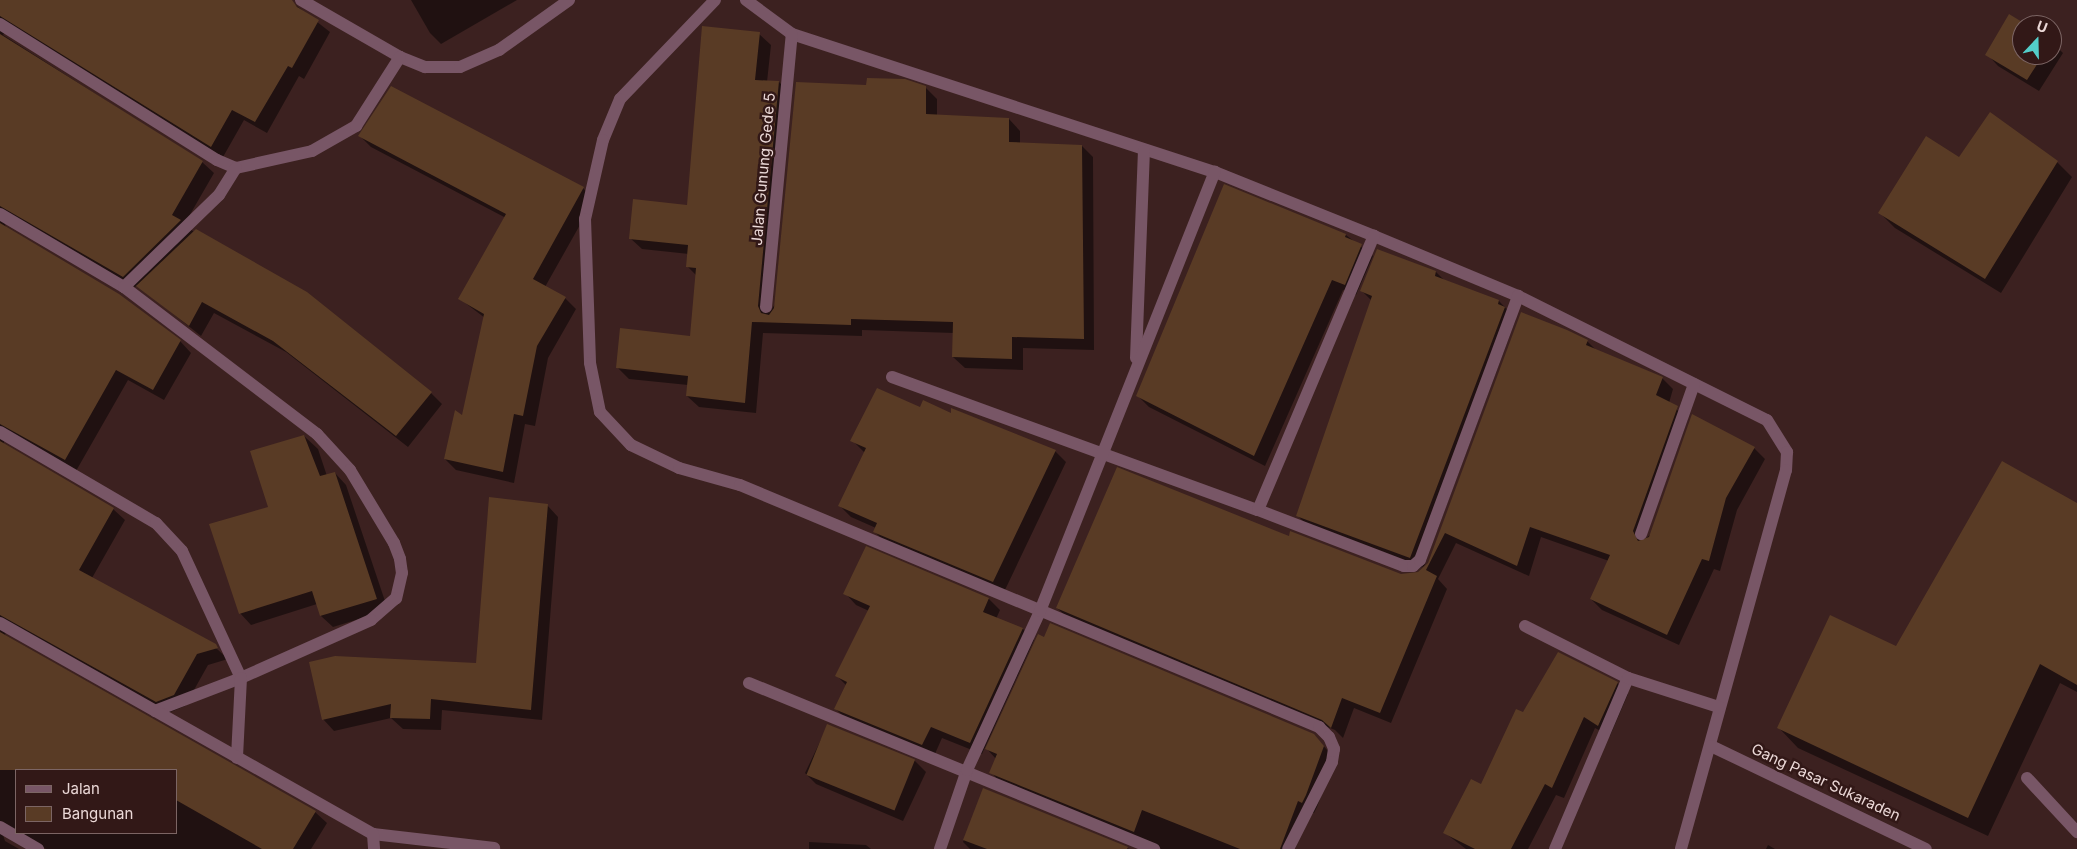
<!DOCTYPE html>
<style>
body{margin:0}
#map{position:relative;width:2077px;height:849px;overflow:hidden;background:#3c2120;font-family:Inter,sans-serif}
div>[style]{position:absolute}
.shadow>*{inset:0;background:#0007}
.building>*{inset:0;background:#593b25;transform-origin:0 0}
.minor>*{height:12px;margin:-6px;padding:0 6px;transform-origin:6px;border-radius:6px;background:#785666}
span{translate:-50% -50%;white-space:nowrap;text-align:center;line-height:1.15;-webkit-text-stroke:5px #321817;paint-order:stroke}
.street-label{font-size:15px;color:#ebd8d7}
.legend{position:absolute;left:15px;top:769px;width:162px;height:65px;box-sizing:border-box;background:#321817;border:1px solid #7c6564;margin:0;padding:6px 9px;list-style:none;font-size:15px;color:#ebd8d7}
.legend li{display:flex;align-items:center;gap:10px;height:25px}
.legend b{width:25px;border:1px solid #7c6564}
.north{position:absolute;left:2012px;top:15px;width:50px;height:50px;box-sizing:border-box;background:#321817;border:1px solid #7c6564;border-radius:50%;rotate:21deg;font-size:14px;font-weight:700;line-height:20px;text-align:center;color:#ebd8d7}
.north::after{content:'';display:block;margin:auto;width:18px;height:22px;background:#53cdc9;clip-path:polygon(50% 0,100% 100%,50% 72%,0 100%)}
</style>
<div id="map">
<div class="shadow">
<div style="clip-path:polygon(0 0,289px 0,330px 32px,304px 79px,299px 76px,267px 133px,244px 120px,223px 157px,8px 27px,3px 35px,202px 162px,214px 173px,184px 225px,431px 393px,442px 404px,408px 447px,286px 352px,214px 313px,201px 336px,137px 285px,135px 287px,4px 221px,6px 228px,180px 341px,191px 353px,164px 400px,128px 380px,76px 471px,7px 436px,3px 444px,113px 509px,125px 520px,92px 578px,217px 649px,228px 659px,208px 665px,185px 706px,168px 713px,7px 627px,5px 635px,315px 812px,327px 823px,311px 849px,46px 849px,20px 833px,176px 833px,176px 770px,16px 770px,16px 831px,3px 835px,5px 841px,19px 849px,0 849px)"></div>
<div style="clip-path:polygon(411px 0,517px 0,441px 44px,430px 33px)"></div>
<div style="clip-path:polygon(2010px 16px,2025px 25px,2022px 25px,2022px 55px,2052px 55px,2052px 42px,2063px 53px,2039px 91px,1998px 66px,1987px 54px)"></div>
<div style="clip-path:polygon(759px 34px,771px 45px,767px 82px,779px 82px,790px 93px,769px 313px,925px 87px,937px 99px,937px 116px,1009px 119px,1020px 131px,1020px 143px,1082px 146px,1093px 157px,1094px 350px,1023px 348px,1023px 370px,965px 368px,953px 357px,954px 333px,862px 330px,862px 336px,763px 333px,756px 413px,699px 407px,687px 396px,688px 385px,629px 379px,618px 368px,691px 337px,697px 276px,688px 267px,689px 254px,642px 249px,630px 238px,688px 206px)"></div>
<div style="clip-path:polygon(1990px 114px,2057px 162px,2072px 177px,2001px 293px,1895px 228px,1880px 213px,1959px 158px)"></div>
<div style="clip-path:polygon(360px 136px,583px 188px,594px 200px,545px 287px,565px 298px,576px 309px,548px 358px,535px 426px,525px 424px,514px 483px,456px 470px,445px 459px,463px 418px,485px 318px,460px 299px,506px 218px,371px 147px)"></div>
<div style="clip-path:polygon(1346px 235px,1373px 256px,1356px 295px,1343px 290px,1265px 466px,1149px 407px,1138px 396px)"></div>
<div style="clip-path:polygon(1436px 272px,1444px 280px,1499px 301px,1516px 319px,1424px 566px,1418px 569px,1309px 527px,1297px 515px,1372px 301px,1361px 290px)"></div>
<div style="clip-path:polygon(1521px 314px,1587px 341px,1598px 352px,1662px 378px,1673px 389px,1669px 403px,1688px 419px,1645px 539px,1754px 448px,1765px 459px,1737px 510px,1720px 571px,1714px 569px,1679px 645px,1602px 610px,1591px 599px,1609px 561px,1541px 537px,1529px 576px,1456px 543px,1438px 579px,1447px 589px,1391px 723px,1354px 708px,1343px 738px,1335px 730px,1069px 619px,1057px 608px,1289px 538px,1401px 575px,1418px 574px,1429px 564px)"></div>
<div style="clip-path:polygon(920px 408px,952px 415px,1055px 451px,1066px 462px,1004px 592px,886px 543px,874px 531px,876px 528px,851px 517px,840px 506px,865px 453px,852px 440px)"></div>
<div style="clip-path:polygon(304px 436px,318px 449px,327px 476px,335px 473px,346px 485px,388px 610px,333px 627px,321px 616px,317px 604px,251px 625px,240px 613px,270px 508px)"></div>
<div style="clip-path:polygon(547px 505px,558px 517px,542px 720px,442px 710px,441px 730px,403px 729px,391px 718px,334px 731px,323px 719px,477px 665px)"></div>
<div style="clip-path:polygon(2077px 505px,2077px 692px,2060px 683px,1988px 836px,1798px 748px,1779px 728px,1897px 647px)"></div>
<div style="clip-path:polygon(845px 593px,989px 599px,1000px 610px,996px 619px,1023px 629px,1034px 640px,982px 754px,942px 738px,934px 756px,847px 720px,836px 709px,847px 686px,837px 676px,869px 611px,856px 605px)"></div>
<div style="clip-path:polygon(1617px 683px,1628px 694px,1610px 736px,1595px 728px,1564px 798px,1556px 795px,1528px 849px,1466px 849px,1445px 833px,1482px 786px,1523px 714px)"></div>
<div style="clip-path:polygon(828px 725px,915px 761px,926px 772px,903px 821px,816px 784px,805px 773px)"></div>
<div style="clip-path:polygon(1314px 735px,1335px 759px,1317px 807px,1314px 813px,1309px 811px,1295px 849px,1161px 849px,1002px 784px,991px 772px,996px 759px,987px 749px)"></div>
<div style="clip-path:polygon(984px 789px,1129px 849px,970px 849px,963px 842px)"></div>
<div style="clip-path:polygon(809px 842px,866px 845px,871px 849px,809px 849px)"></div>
<div style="clip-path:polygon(1768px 845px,1775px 849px,1766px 849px)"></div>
</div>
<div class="building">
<div style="clip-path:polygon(0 0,292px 0,297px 7px,319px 20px,292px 68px,288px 66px,255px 122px,232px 110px,211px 147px,0 16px)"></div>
<div style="clip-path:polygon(2009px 14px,2027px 25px,2022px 25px,2022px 55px,2043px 55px,2027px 80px,1985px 55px)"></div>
<div style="clip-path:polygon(702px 26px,760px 32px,755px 80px,779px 81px,758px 306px,761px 313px,769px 315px,774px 308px,796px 82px,866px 85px,867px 78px,905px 79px,926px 86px,926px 114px,1009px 118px,1009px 142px,1082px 145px,1084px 339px,1012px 337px,1012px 359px,952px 357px,953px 322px,851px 319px,851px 325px,752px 322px,745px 403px,686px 396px,688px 376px,616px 368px,620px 328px,690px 336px,696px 268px,686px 267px,688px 245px,629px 239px,633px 199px,687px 205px)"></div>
<div style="clip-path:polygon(0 34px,203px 161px,172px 215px,181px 220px,123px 277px,0 206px)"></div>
<div style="clip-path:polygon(391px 86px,584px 187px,533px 279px,566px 297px,537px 346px,523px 416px,514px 414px,503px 472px,444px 459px,455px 410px,462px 415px,484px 314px,458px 299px,506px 214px,358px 136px)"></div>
<div style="clip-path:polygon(1990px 112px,2058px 161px,1985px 279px,1878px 213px,1926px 136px,1959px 157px)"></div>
<div style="clip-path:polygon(1224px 184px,1346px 234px,1345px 237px,1362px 244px,1345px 285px,1332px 280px,1254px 456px,1136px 396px)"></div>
<div style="clip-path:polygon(0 223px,119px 294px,181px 340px,153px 390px,116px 370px,65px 460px,0 424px)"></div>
<div style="clip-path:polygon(196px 229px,307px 292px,432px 392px,396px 436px,273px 341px,202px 302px,189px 326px,136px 286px)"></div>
<div style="clip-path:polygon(1377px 249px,1436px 271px,1435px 276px,1499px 300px,1498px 304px,1505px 307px,1410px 558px,1296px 516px,1372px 296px,1360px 291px)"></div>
<div style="clip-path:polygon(1521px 312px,1567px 330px,1588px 340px,1586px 345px,1663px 377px,1656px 395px,1678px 406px,1633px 531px,1638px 541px,1649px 537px,1692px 414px,1755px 447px,1726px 498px,1709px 561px,1702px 559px,1667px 635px,1590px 599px,1610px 555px,1530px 527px,1517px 566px,1445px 533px,1426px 570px,1437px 576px,1380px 713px,1342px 698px,1331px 728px,1322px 720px,1056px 608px,1117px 467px,1289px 536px,1290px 531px,1401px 574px,1418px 572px,1428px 563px)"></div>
<div style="clip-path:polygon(877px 388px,920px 407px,923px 400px,951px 413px,951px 408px,1056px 450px,993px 582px,873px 532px,877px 523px,838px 506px,866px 448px,850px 441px)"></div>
<div style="clip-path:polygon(304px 435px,320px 476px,335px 472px,377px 599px,320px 616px,312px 591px,239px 614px,209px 524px,268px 507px,250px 451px)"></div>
<div style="clip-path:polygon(0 441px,114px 508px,79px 570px,216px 644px,218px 648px,197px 654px,174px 695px,156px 702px,0 615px)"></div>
<div style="clip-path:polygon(2002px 461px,2077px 503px,2077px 685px,2040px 664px,1968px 818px,1777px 728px,1830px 615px,1896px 646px)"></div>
<div style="clip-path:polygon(489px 497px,548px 504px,531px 710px,431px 699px,430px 719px,390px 718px,391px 704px,322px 720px,309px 662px,335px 656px,476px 663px)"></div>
<div style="clip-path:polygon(866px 546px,989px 598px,983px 612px,1023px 628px,970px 743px,931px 727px,922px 745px,834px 709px,847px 682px,835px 676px,870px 606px,843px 594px)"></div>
<div style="clip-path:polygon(1050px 623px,1314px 734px,1324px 746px,1306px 795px,1302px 803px,1298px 801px,1280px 849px,1240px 849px,1142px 810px,1134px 832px,989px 773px,997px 754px,985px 749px,1038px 634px,1044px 637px)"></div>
<div style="clip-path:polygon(0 632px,316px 811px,293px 849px,262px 849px,176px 800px,176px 770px,0 770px)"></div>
<div style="clip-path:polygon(1558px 652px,1618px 682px,1598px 726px,1584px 717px,1552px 788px,1545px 784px,1511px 849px,1475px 849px,1443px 833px,1471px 779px,1481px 784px,1516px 709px,1523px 712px)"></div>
<div style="left:827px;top:724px;width:95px;height:55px;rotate:22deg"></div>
<div style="clip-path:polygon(983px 788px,1128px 847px,1127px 849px,987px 849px,963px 840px)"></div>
</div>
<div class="minor">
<div style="left:301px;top:0;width:114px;rotate:29.9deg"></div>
<div style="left:400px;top:57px;width:27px;rotate:22deg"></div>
<div style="left:425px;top:67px;width:35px"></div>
<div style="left:460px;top:67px;width:43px;rotate:-23.6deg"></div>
<div style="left:499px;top:50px;width:86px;rotate:-35.5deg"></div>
<div style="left:715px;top:0;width:137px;rotate:133.8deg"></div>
<div style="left:620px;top:99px;width:44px;rotate:112.5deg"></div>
<div style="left:603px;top:140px;width:81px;rotate:102.8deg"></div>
<div style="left:585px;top:219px;width:144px;rotate:88deg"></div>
<div style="left:590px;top:363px;width:50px;rotate:78.5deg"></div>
<div style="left:600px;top:412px;width:45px;rotate:46.8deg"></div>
<div style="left:631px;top:445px;width:53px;rotate:25.6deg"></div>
<div style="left:679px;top:468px;width:63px;rotate:15.6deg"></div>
<div style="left:740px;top:485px;width:628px;rotate:22.68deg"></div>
<div style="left:1319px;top:727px;width:14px;rotate:45deg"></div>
<div style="left:1329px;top:737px;width:13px;rotate:67deg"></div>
<div style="left:1334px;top:749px;width:13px;rotate:99deg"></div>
<div style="left:1332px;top:762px;width:97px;rotate:116.8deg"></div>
<div style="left:746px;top:0;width:57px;rotate:36.5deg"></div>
<div style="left:792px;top:34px;width:445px;rotate:18.1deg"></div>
<div style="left:1215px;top:172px;width:171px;rotate:21.9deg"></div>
<div style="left:1374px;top:236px;width:156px;rotate:22.6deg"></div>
<div style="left:1518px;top:296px;width:278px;rotate:26.5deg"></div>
<div style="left:1767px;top:420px;width:38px;rotate:58deg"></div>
<div style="left:1787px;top:452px;width:18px;rotate:93deg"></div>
<div style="left:1786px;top:470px;width:393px;rotate:105.5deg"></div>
<div style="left:0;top:24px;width:256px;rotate:32.1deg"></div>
<div style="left:217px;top:160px;width:21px;rotate:23deg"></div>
<div style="left:236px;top:168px;width:78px;rotate:-12.6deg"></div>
<div style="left:312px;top:151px;width:51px;rotate:-29.6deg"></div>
<div style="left:356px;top:126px;width:82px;rotate:-57.5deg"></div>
<div style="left:0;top:214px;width:144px;rotate:30.5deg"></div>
<div style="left:124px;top:287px;width:243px;rotate:37.3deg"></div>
<div style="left:317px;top:434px;width:49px;rotate:47.5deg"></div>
<div style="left:350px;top:470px;width:85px;rotate:58.9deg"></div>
<div style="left:394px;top:543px;width:17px;rotate:69deg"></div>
<div style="left:400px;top:559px;width:14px;rotate:82deg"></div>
<div style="left:402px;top:573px;width:26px;rotate:103deg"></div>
<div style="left:396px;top:598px;width:33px;rotate:139deg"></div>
<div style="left:371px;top:620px;width:142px;rotate:156deg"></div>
<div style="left:241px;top:678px;width:92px;rotate:159deg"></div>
<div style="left:124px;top:287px;width:132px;rotate:-44.1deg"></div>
<div style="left:219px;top:195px;width:32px;rotate:-58deg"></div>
<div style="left:766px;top:307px;width:274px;rotate:-84.6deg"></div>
<div style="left:1136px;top:358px;width:207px;rotate:-87.8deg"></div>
<div style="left:892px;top:377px;width:389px;rotate:20deg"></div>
<div style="left:1258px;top:510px;width:156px;rotate:21deg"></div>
<div style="left:1404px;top:566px;width:9px"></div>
<div style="left:1413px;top:566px;width:9px;rotate:-41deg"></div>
<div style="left:1420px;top:560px;width:282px;rotate:-69.6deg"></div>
<div style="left:0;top:432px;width:181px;rotate:30.3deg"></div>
<div style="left:156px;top:523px;width:38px;rotate:47deg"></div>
<div style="left:182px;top:551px;width:140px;rotate:65.1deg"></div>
<div style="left:241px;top:678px;width:80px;rotate:92.9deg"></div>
<div style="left:1258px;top:510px;width:298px;rotate:-67.1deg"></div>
<div style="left:1641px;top:534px;width:159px;rotate:-70.5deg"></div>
<div style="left:0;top:623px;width:429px;rotate:29.5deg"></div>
<div style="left:373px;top:834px;width:122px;rotate:6.6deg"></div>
<div style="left:1525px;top:626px;width:115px;rotate:26.8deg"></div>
<div style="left:749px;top:683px;width:438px;rotate:22.3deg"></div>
<div style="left:1711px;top:746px;width:238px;rotate:25.6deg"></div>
<div style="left:2027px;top:778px;width:74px;rotate:47.2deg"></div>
<div style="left:0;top:827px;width:44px;rotate:30.1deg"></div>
<div style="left:373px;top:834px;width:15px;rotate:86deg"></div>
<div style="left:940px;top:849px;width:83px;rotate:-71.1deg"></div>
<div style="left:967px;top:770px;width:175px;rotate:-65.3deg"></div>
<div style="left:1040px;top:611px;width:473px;rotate:-68.3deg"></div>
<div style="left:1555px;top:849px;width:186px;rotate:-66.9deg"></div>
<div style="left:1628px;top:678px;width:96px;rotate:17.7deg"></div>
</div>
<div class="street-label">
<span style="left:763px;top:169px;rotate:-85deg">Jalan Gunung Gede 5</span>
<span style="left:1826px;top:782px;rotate:25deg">Gang Pasar Sukaraden</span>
</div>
<ul class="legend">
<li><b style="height:6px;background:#785666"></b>Jalan</li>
<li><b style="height:14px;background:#593b25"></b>Bangunan</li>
</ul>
<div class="north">U</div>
</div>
